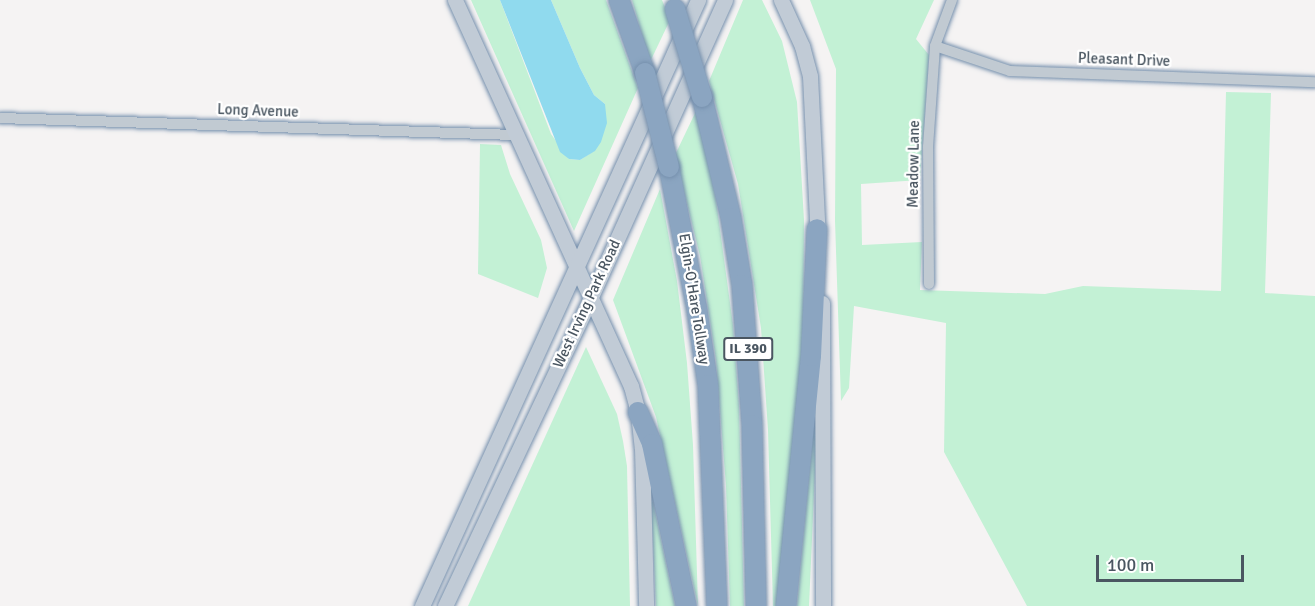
<!DOCTYPE html>
<style>
body{margin:0}
#map{position:relative;width:1315px;height:606px;overflow:hidden;background:#f5f3f3;font-family:Signika,sans-serif}
div>[style]{position:absolute}
.green>*{inset:0;background:#c3f1d5}
.water>*{inset:0;background:#90daee}
.roads{filter:drop-shadow(0 0 2px #7690ad) drop-shadow(0 0 2px #7690ad)}
.street>*{height:10px;margin:-5px;padding:0 5px;transform-origin:5px;border-radius:5px;background:#c1cad2}
.secondary>*{height:15px;margin:-7.5px;padding:0 7.5px;transform-origin:7.5px;border-radius:7.5px;background:#c1cbd6}
.highway>*{height:20px;margin:-10px;padding:0 10px;transform-origin:10px;border-radius:10px;background:#8ba5c1}
.bridges{filter:drop-shadow(0 0 2px #7690ad) drop-shadow(0 0 2px #7690ad)}
.highway-bridge>*{height:20px;margin:-10px;padding:0 10px;transform-origin:10px;border-radius:10px;background:#8ba5c1}
span{translate:-50% -50%;white-space:nowrap;text-align:center;line-height:1.15;-webkit-text-stroke:4.5px #fff;paint-order:stroke}
.shield-label span{padding:2px 4px;background:#fff;border:2px solid;border-radius:4px;-webkit-text-stroke-width:0}
.shield-label{font-size:14px;color:#4a5661;font-weight:700}
.street-label{font-size:15px;color:#4a5661}
.scale{position:absolute;left:1096px;top:555px;width:148px;height:27px;box-sizing:border-box;border:3px solid #4a5661;border-top:0;padding-left:8px;font-size:18px;line-height:21px;white-space:nowrap;color:#4a5661;-webkit-text-stroke:4px #fff;paint-order:stroke}
</style>
<div id="map">
<div class="green">
<div style="clip-path:polygon(471px 0,500px 0,551px 134px,569px 159px,580px 160px,594px 151px,605px 104px,594px 95px,580px 68px,551px 0,606px 0,638px 88px,574px 231px)"></div>
<div style="clip-path:polygon(632px 0,662px 0,670px 20px,650px 62px)"></div>
<div style="clip-path:polygon(743px 0,762px 0,782px 41px,797px 102px,804px 220px,803px 361px,779px 606px,773px 606px,768px 430px,761px 328px,738px 184px,709px 81px)"></div>
<div style="clip-path:polygon(810px 0,934px 0,916px 39px,929px 55px,920px 180px,861px 184px,862px 245px,922px 242px,920px 290px,1045px 294px,1083px 286px,1221px 291px,1226px 92px,1271px 93px,1265px 293px,1315px 296px,1315px 606px,1027px 606px,944px 452px,946px 323px,854px 306px,849px 388px,841px 401px,835px 221px,836px 69px)"></div>
<div style="clip-path:polygon(697px 109px,716px 200px,733px 325px,739px 405px,744px 606px,730px 606px,726px 486px,716px 360px,700px 256px,675px 155px)"></div>
<div style="clip-path:polygon(480px 144px,501px 145px,510px 174px,541px 240px,547px 268px,538px 298px,478px 274px)"></div>
<div style="clip-path:polygon(660px 189px,677px 281px,687px 363px,693px 445px,698px 606px,656px 417px,613px 300px)"></div>
<div style="clip-path:polygon(586px 347px,617px 414px,623px 441px,627px 466px,630px 606px,468px 606px)"></div>
<div style="clip-path:polygon(818px 403px,809px 606px,797px 606px,816px 404px)"></div>
<div style="clip-path:polygon(651px 502px,653px 502px,675px 606px,656px 606px)"></div>
</div>
<div class="water">
<div style="clip-path:polygon(500px 0,551px 0,580px 68px,594px 95px,605px 104px,607px 123px,601px 142px,595px 151px,580px 160px,569px 159px,560px 152px)"></div>
</div>
<div class="roads">
<div class="street">
<div style="left:935px;top:46px;width:79px;rotate:18.4deg"></div>
<div style="left:1010px;top:71px;width:305px;rotate:2.1deg"></div>
<div style="left:0;top:118px;width:516px;rotate:1.89deg"></div>
<div style="left:929px;top:284px;width:137px;rotate:-90.4deg"></div>
<div style="left:928px;top:147px;width:101px;rotate:-86deg"></div>
<div style="left:935px;top:46px;width:49px;rotate:-69.7deg"></div>
</div>
<div class="secondary">
<div style="left:455px;top:0;width:424px;rotate:65.5deg"></div>
<div style="left:631px;top:386px;width:27px;rotate:75deg"></div>
<div style="left:638px;top:412px;width:36px;rotate:84deg"></div>
<div style="left:642px;top:448px;width:158px;rotate:88.5deg"></div>
<div style="left:781px;top:0;width:51px;rotate:65.5deg"></div>
<div style="left:802px;top:46px;width:31px;rotate:75deg"></div>
<div style="left:810px;top:76px;width:164px;rotate:87.2deg"></div>
<div style="left:822px;top:303px;width:303px;rotate:89.8deg"></div>
<div style="left:422px;top:606px;width:666px;rotate:-65.51deg"></div>
<div style="left:445px;top:606px;width:340px;rotate:-64.7deg"></div>
<div style="left:590px;top:299px;width:328px;rotate:-65.7deg"></div>
</div>
<div class="highway">
<div style="left:619px;top:0;width:77px;rotate:70.4deg"></div>
<div style="left:702px;top:97px;width:124px;rotate:76.5deg"></div>
<div style="left:731px;top:218px;width:68px;rotate:80.7deg"></div>
<div style="left:742px;top:285px;width:140px;rotate:85.9deg"></div>
<div style="left:752px;top:425px;width:181px;rotate:88.7deg"></div>
<div style="left:669px;top:167px;width:146px;rotate:78.9deg"></div>
<div style="left:697px;top:310px;width:76px;rotate:81.7deg"></div>
<div style="left:708px;top:385px;width:221px;rotate:87.7deg"></div>
<div style="left:638px;top:412px;width:35px;rotate:66deg"></div>
<div style="left:652px;top:444px;width:166px;rotate:78.1deg"></div>
<div style="left:786px;top:606px;width:251px;rotate:-84.3deg"></div>
<div style="left:811px;top:356px;width:127px;rotate:-87.3deg"></div>
</div>
</div>
<div class="bridges">
<div class="highway-bridge">
<div style="left:675px;top:9px;width:92px;rotate:72.9deg"></div>
<div style="left:645px;top:73px;width:97px;rotate:75.7deg"></div>
</div>
</div>
<div class="shield-label">
<span style="left:748px;top:349px">IL 390</span>
</div>
<div class="street-label">
<span style="left:1124px;top:60px;rotate:2deg">Pleasant Drive</span>
<span style="left:258px;top:111px;rotate:2deg">Long Avenue</span>
<span style="left:914px;top:164px;rotate:-89deg">Meadow Lane</span>
<span style="left:694px;top:299px;rotate:81deg">Elgin-O'Hare Tollway</span>
<span style="left:587px;top:304px;rotate:-65deg">West Irving Park Road</span>
</div>
<div class="scale">100 m</div>
</div>
